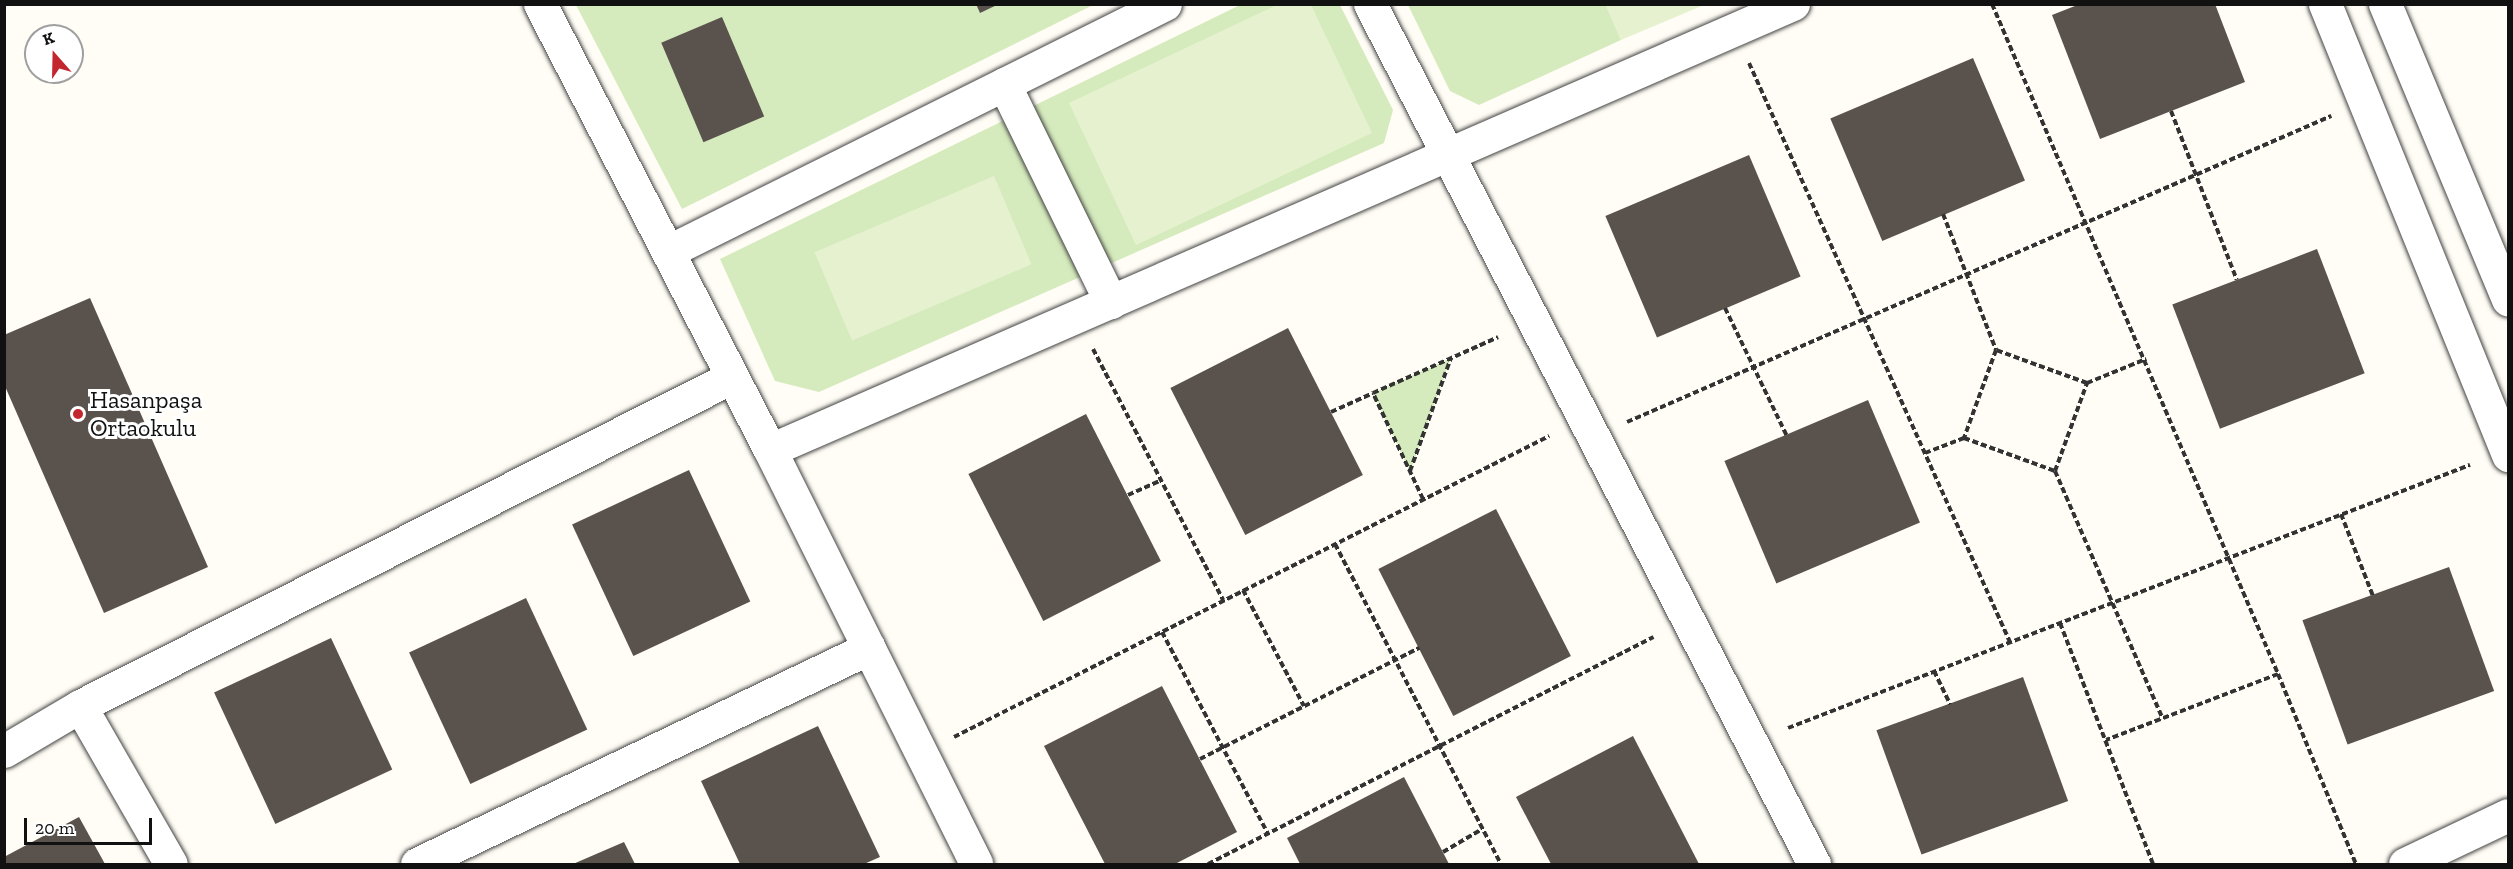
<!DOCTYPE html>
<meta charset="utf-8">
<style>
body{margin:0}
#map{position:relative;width:2513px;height:869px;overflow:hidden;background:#fffdf5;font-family:"Zilla Slab",serif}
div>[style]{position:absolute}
.green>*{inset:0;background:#d5ebbd}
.pitch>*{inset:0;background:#e6f2cf;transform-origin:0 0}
.building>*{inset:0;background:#5a524d;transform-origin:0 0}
.path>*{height:4px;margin-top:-2px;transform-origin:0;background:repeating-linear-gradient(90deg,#333 0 6px,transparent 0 9px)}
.roads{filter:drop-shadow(0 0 2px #444) drop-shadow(0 0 2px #444)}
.minor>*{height:33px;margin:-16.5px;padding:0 16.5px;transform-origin:16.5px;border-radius:16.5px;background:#fff}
.dots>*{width:16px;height:16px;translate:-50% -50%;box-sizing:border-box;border:3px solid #fff;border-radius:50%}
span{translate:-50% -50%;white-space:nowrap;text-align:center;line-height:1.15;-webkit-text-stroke:6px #fff;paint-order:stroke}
.poi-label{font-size:24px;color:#111}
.left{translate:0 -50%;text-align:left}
.frame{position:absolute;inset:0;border:6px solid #111;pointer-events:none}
.north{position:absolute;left:24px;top:24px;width:60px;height:60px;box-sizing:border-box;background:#fff;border:2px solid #a0a0a0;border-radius:50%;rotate:340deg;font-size:16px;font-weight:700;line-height:24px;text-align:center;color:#111}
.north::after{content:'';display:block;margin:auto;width:21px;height:27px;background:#c4262e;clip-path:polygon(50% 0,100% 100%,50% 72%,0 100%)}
.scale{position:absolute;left:24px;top:818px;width:128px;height:27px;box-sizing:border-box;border:3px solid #111;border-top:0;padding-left:8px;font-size:18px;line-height:21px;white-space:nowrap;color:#111;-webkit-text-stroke:4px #fff;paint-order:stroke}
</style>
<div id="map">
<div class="green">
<div style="clip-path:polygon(576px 5px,1093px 5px,682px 209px)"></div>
<div style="clip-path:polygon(1240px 5px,1340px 5px,1393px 110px,1384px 143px,819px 392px,775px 381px,720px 259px)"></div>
<div style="clip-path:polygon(1408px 5px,1606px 5px,1621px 40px,1479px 105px,1450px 91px)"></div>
<div style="clip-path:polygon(1451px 358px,1410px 472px,1373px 393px)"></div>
</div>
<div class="pitch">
<div style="clip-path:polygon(1277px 5px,1311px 5px,1372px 133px,1136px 245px,1069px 103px)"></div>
<div style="clip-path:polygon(1606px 5px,1704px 5px,1621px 40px)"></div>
<div style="left:994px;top:176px;width:96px;height:195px;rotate:67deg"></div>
</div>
<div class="building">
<div style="clip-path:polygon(976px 4px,999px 4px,980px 13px)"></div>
<div style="clip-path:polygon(2080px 4px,2215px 4px,2245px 82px,2100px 139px,2052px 15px)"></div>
<div style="left:722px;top:17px;width:108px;height:66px;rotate:67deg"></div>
<div style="left:1973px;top:58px;width:133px;height:155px;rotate:67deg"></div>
<div style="left:1749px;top:155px;width:132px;height:156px;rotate:67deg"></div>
<div style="left:2317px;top:249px;width:133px;height:155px;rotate:69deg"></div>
<div style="clip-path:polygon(90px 298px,208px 567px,104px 613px,4px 384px,4px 335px)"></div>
<div style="left:1288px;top:328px;width:165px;height:132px;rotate:63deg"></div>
<div style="left:1868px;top:400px;width:133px;height:156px;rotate:67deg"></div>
<div style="left:1086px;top:414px;width:165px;height:132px;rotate:63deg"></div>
<div style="left:689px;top:470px;width:145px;height:129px;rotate:65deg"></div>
<div style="left:1496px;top:509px;width:165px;height:132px;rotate:63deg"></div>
<div style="left:2449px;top:567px;width:132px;height:156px;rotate:70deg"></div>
<div style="left:526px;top:598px;width:145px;height:129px;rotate:65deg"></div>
<div style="left:331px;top:638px;width:145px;height:129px;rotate:65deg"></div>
<div style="left:2023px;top:677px;width:132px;height:156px;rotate:70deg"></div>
<div style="clip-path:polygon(1162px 686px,1237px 832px,1175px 864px,1105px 864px,1044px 746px)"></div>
<div style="clip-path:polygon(818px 726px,880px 857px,864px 864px,740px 864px,701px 781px)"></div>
<div style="clip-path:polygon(1633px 736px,1699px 864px,1551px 864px,1516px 797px)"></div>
<div style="clip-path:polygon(1404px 777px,1449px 864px,1300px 864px,1287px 838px)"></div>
<div style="clip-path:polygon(79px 817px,105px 864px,4px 864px,4px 857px)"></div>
<div style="clip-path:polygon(624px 842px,635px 864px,573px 864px)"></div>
</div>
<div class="path">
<div style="left:1992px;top:4px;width:728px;rotate:66.88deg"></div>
<div style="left:2278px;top:674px;width:184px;rotate:159deg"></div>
<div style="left:1749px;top:63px;width:635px;rotate:65.74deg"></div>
<div style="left:2171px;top:111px;width:181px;rotate:68.7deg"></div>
<div style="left:1943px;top:214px;width:146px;rotate:68.7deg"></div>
<div style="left:1996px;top:350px;width:94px;rotate:110deg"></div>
<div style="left:1964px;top:438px;width:97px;rotate:19.9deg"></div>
<div style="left:2055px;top:471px;width:94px;rotate:-70deg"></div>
<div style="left:2087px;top:383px;width:97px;rotate:-160.1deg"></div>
<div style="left:1725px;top:308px;width:142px;rotate:64.2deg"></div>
<div style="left:1093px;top:349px;width:283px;rotate:62.6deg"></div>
<div style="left:2087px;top:383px;width:64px;rotate:-22.1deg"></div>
<div style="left:1331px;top:412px;width:46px;rotate:-24.3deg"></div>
<div style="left:1627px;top:422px;width:768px;rotate:-23.49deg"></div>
<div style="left:1925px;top:453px;width:42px;rotate:-21deg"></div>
<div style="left:1410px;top:471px;width:120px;rotate:-70.1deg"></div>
<div style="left:2055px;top:471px;width:270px;rotate:66.5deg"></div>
<div style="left:1128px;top:495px;width:36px;rotate:-24deg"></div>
<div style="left:1423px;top:499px;width:117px;rotate:-115.3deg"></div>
<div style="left:1373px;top:393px;width:137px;rotate:-24.1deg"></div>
<div style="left:2341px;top:514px;width:88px;rotate:68.7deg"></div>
<div style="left:1335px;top:544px;width:360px;rotate:62.6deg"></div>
<div style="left:1243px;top:590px;width:131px;rotate:62.3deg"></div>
<div style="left:2060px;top:623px;width:258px;rotate:68.9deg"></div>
<div style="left:1162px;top:632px;width:228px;rotate:62.3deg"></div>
<div style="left:1934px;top:671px;width:37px;rotate:64deg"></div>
<div style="left:2278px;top:674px;width:205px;rotate:67.7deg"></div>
<div style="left:1788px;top:728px;width:731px;rotate:-21.09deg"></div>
<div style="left:954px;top:737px;width:667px;rotate:-26.83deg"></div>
<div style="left:1200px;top:759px;width:246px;rotate:-26.9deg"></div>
<div style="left:1443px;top:852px;width:45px;rotate:-30.5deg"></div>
<div style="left:1208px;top:864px;width:500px;rotate:-27deg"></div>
</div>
<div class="roads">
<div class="minor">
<div style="left:540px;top:4px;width:502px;rotate:62.72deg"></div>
<div style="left:770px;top:450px;width:462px;rotate:63.5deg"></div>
<div style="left:1370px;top:4px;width:968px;rotate:62.69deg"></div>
<div style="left:2325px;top:4px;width:487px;rotate:67.9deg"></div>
<div style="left:2385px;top:4px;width:320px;rotate:67.4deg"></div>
<div style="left:1004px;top:84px;width:243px;rotate:63.9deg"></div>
<div style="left:669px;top:251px;width:554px;rotate:-26.47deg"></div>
<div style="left:770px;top:450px;width:1116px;rotate:-23.56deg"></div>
<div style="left:80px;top:706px;width:182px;rotate:60.1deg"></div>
<div style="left:4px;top:751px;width:88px;rotate:-30.6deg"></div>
<div style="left:80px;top:706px;width:730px;rotate:-26.78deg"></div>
<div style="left:417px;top:864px;width:501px;rotate:-25.54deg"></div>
<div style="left:2405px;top:864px;width:114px;rotate:-25.4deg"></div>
</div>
</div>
<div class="dots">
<div style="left:78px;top:414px;background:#c4262e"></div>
</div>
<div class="poi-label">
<span class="left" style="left:90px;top:414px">Hasanpaşa<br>Ortaokulu</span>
</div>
<div class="frame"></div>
<div class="north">K</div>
<div class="scale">20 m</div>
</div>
